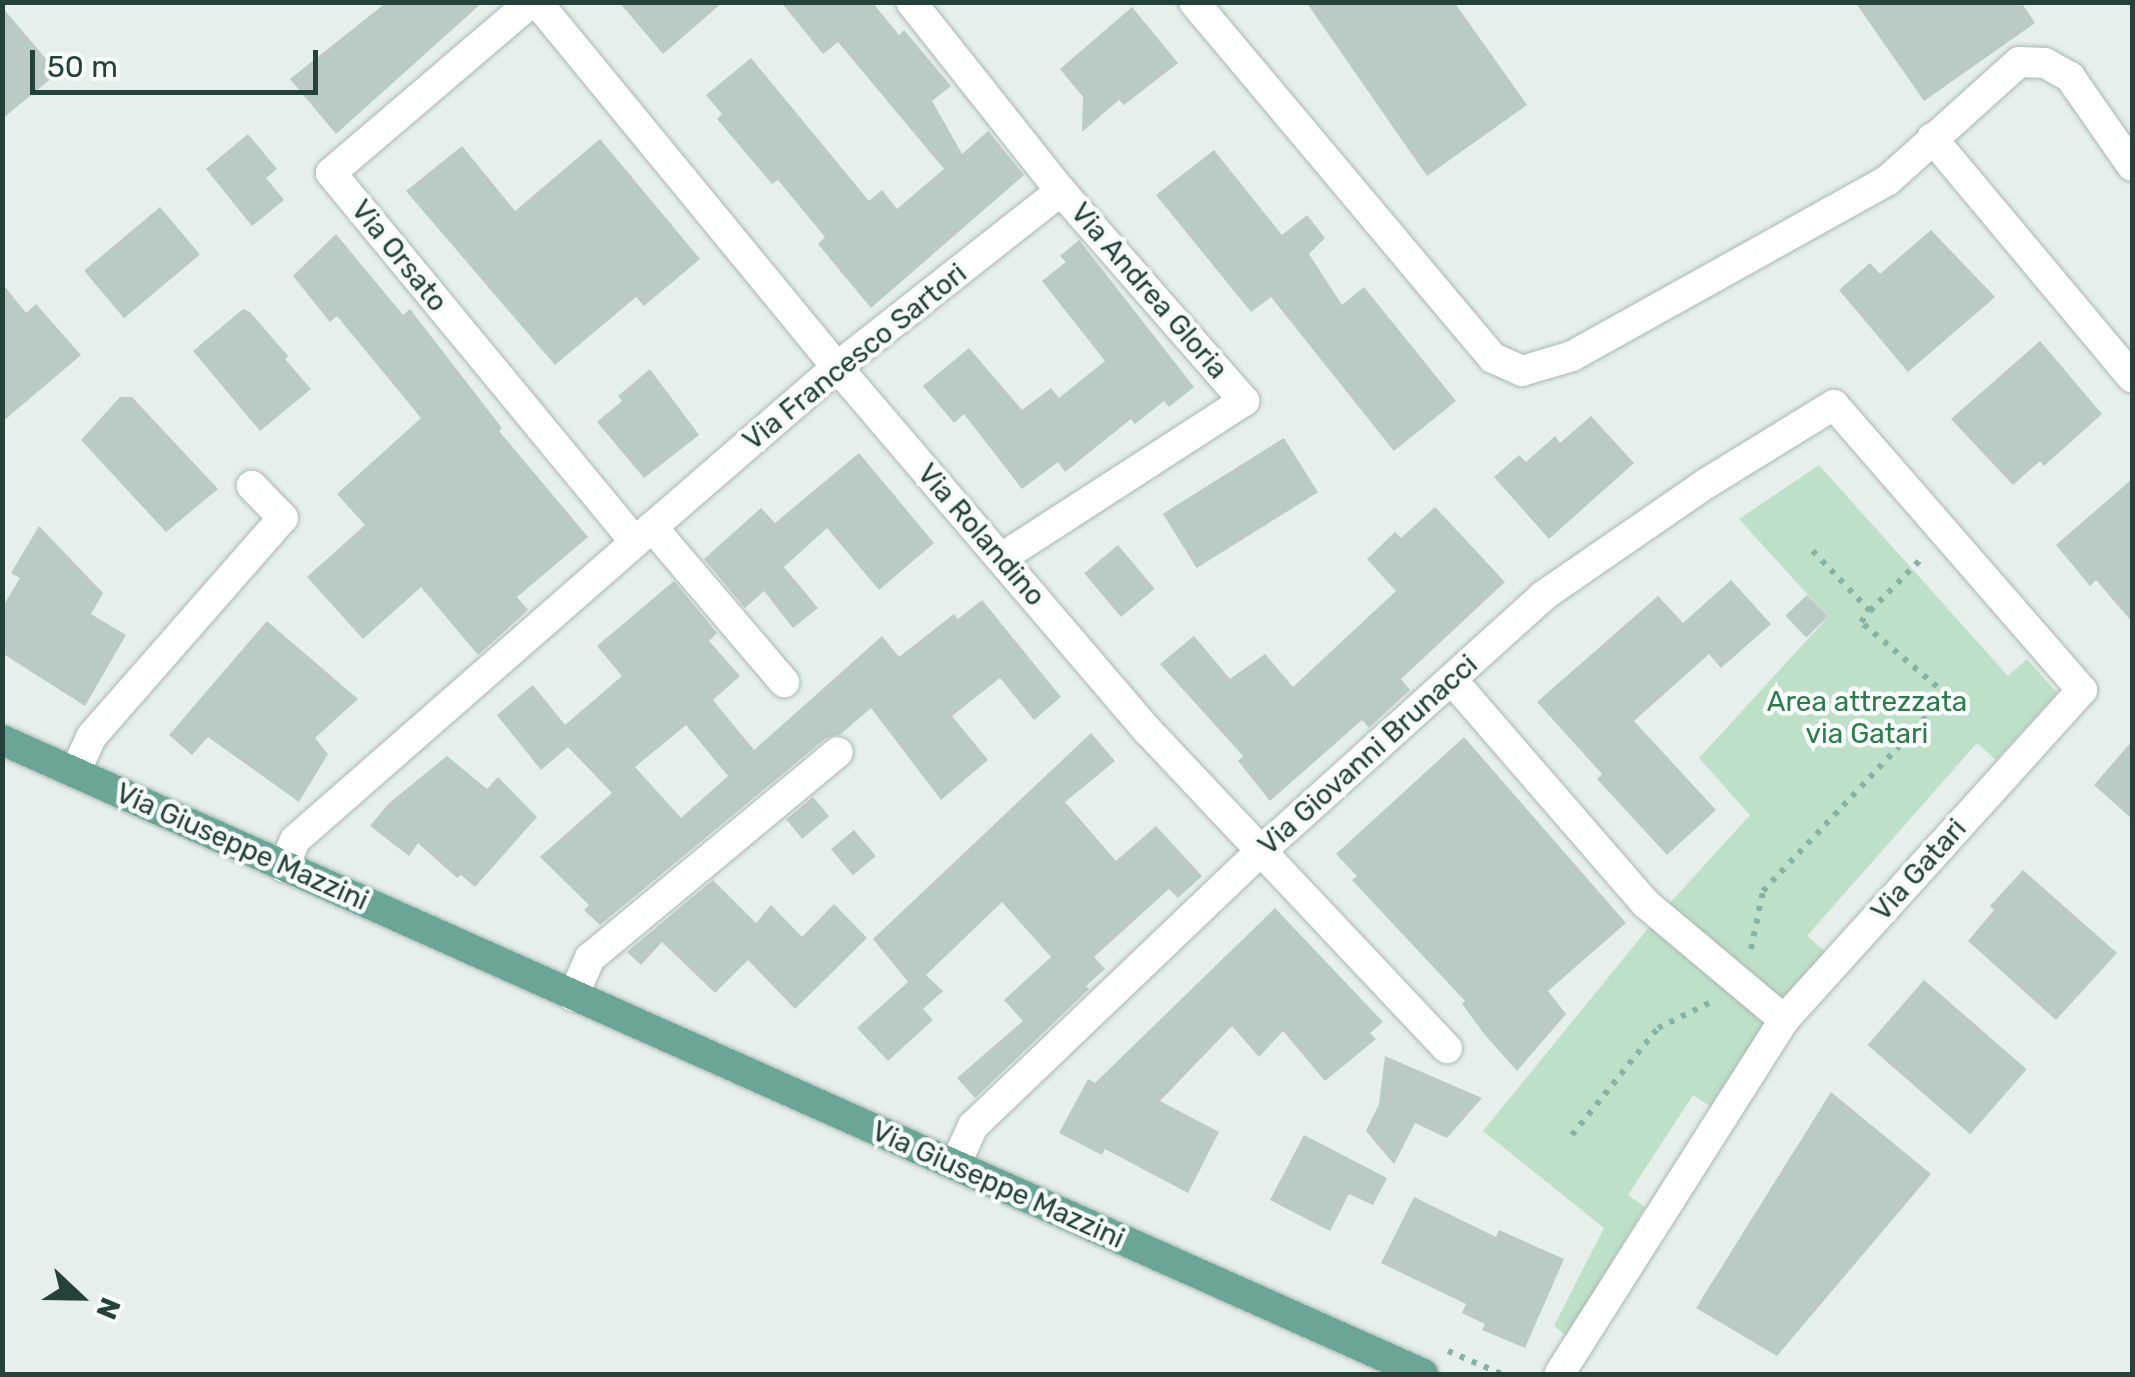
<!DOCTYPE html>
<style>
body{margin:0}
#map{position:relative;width:2135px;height:1377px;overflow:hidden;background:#e6efeb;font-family:Rubik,sans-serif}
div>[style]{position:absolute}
.green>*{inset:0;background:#bfe0c8}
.building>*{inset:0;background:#bbcac4;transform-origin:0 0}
.path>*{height:6px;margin-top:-3px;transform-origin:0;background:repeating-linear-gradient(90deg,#86b3a5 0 5px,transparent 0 13px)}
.roads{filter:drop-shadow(0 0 2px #a8b8b2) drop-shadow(0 0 2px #a8b8b2)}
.minor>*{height:30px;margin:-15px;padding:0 15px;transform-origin:15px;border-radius:15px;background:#fff}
.major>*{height:30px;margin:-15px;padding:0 15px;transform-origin:15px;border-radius:15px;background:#6aa596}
span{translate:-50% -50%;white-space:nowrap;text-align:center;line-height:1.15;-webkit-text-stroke:9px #f7fbf9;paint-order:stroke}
.street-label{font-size:28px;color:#24423a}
.park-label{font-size:28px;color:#2d7a4b}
.frame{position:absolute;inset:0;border:5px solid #24423a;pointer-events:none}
.north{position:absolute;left:30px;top:1247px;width:100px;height:100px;-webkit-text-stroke:8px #f7fbf9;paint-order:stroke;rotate:112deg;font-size:28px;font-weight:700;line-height:40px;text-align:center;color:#24423a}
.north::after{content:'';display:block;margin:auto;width:35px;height:45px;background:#24423a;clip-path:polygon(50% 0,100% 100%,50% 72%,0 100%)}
.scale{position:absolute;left:30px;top:50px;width:288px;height:45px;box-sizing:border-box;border:5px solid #24423a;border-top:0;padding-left:12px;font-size:30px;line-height:35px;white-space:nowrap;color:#24423a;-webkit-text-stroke:8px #f7fbf9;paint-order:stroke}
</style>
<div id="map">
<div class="green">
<div style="clip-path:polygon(1819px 465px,2008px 676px,2027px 659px,2057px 693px,1996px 760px,1977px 743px,1807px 936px,1826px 952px,1773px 1012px,1710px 1106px,1693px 1095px,1628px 1195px,1645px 1207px,1567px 1336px,1554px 1326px,1604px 1228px,1483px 1131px,1659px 915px,1750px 815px,1699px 758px,1828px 617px,1739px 519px)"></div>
</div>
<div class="building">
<div style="clip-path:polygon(387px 2px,483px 2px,336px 134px,290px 79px)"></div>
<div style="clip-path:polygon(619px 2px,723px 2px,663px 54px)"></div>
<div style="clip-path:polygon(781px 2px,872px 2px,899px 35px,904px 30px,951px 86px,932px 101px,962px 154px,988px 131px,1024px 175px,871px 308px,818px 244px,825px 237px,778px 180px,772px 184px,717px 119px,722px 114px,706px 95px,751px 58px,869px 201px,882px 190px,897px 209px,944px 169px,838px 42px,823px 54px)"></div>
<div style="clip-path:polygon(1306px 2px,1454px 2px,1527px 105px,1427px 176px)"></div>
<div style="clip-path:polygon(1855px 2px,2021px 2px,2035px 23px,1924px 101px)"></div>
<div style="clip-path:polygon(2px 7px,58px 73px,2px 119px)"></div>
<div style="clip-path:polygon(1132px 7px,1178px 63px,1124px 105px,1119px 100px,1082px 132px,1083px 97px,1060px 69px)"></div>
<div style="clip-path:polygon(248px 134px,277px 169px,266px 178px,284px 200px,252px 226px,206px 169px)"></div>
<div style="clip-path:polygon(600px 139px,700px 259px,644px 306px,636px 297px,555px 365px,406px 191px,462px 146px,515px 211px)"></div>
<div style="clip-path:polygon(1214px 150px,1282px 235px,1307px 215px,1325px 238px,1309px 254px,1342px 305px,1364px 287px,1456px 401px,1394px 451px,1271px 297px,1251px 312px,1156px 195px)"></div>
<div style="left:160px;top:207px;width:62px;height:99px;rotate:50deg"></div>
<div style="clip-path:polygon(1931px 230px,1995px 297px,1908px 372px,1839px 290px,1870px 263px,1880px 274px)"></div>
<div style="clip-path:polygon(336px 234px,403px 315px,410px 309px,502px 428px,499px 431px,588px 537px,517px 597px,528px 610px,478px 655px,421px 587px,363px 639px,307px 577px,365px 525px,337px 494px,421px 418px,337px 316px,330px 322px,293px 276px)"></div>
<div style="clip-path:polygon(1079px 240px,1194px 387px,1169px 407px,1164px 401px,1135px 424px,1131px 419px,1065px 472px,1058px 462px,1022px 489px,964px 414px,954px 423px,923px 386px,969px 348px,1022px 410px,1051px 388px,1059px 398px,1105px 361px,1042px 281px,1066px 262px,1060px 256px)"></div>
<div style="clip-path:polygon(2px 283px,26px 313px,36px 304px,81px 355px,2px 422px)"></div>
<div style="clip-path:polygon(243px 309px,250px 312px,288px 356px,285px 359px,311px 389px,260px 431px,193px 351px)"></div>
<div style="clip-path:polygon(2040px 341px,2102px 414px,2044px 466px,2040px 461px,2013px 485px,1951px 419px)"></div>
<div style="clip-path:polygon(650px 369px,699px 435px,644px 478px,597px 422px,622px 401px,618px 396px)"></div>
<div style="clip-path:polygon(120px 397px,132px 397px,218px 489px,166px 532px,81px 440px)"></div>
<div style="clip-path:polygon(1591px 416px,1634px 463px,1549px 539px,1494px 477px,1519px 455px,1526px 462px,1555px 436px,1560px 443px)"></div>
<div style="left:1284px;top:438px;width:64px;height:143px;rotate:58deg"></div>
<div style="clip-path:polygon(859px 453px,934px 543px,879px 590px,827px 528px,784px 567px,818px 608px,793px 628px,764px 591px,745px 608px,704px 559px,761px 508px,775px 523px)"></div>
<div style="clip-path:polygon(2132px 479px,2132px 622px,2096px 580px,2090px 586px,2056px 545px)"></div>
<div style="clip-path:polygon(1435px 507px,1505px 582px,1401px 679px,1410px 690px,1373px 724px,1369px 728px,1362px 720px,1270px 801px,1238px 761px,1243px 756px,1160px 664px,1194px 636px,1230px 679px,1265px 654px,1293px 687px,1396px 591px,1367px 559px,1395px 532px,1401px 538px)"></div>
<div style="clip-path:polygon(39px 526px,103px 593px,91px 614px,126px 635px,85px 706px,2px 653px,2px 608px,20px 578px,11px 573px)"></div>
<div style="left:1118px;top:545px;width:57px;height:44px;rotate:50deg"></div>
<div style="clip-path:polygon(1731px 580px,1771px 624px,1721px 668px,1709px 654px,1634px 721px,1716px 810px,1667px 855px,1597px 779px,1602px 774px,1537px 702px,1658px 596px,1683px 623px)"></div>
<div style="clip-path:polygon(evenodd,674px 581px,717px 633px,709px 641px,740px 676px,713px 700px,754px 750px,882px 636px,899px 657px,954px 614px,958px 619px,982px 600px,1061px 697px,1034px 720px,1000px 678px,952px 716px,988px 760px,941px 800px,871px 708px,841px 734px,826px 738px,600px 925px,584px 910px,589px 905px,540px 857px,612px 793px,568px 747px,541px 770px,497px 715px,533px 685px,565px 725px,622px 676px,597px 646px,674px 581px,686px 725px,728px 776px,681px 818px,635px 767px,686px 725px)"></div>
<div style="left:1807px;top:595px;width:30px;height:30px;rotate:46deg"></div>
<div style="clip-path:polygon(267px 621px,358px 699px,315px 738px,328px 754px,299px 802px,208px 737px,192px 755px,169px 735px)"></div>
<div style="clip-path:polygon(1091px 733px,1115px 761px,1065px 802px,1116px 861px,1156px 826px,1202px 876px,1178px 898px,1169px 889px,1094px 957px,1105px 969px,1086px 986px,1089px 989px,975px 1098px,957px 1078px,1023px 1021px,1004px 1000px,1051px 957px,1002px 902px,926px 975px,943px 991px,923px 1009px,933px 1020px,888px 1061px,857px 1028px,908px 982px,873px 939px)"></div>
<div style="clip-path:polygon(1464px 737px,1626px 923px,1548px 991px,1566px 1014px,1517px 1071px,1485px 1035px,1462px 1004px,1465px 1001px,1352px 880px,1357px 876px,1336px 854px)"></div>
<div style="clip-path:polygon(2132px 741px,2132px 819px,2094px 785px)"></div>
<div style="clip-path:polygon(447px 756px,487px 789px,498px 777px,537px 817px,475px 887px,461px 875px,457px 878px,418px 843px,409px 856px,370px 826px,388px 804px)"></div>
<div style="left:813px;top:797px;width:25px;height:35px;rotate:50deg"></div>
<div style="left:854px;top:830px;width:34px;height:30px;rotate:50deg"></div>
<div style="clip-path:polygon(2023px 870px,2117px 953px,2056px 1020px,1968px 941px,1994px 910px,1990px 906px)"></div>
<div style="clip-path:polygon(713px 880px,756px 923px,771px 905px,802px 937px,834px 904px,867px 938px,795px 1009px,748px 960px,715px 993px,662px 942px,641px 965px,627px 952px)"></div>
<div style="clip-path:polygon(1275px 908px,1383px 1022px,1370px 1033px,1376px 1039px,1325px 1081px,1283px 1031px,1259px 1057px,1232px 1026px,1160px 1101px,1219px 1132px,1188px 1193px,1105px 1149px,1102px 1155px,1059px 1133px,1088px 1079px,1095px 1083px)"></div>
<div style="left:1924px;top:980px;width:136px;height:86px;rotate:41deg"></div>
<div style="clip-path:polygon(1385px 1056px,1482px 1098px,1447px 1138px,1415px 1123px,1394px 1164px,1366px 1131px,1379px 1104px)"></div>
<div style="clip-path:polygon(1831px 1092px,1931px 1174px,1777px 1356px,1696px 1308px)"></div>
<div style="clip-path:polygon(1304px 1135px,1387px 1178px,1373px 1205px,1349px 1194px,1330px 1231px,1270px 1200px)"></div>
<div style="clip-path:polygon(1414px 1197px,1496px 1237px,1499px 1230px,1564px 1259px,1525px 1348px,1482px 1330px,1485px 1324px,1462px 1313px,1466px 1304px,1381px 1263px)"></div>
</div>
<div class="path">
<div style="left:1870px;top:611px;width:78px;rotate:-45.5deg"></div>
<div style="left:1751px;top:949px;width:59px;rotate:-78.3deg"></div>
<div style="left:1763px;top:891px;width:269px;rotate:-46.8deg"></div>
<div style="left:1947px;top:695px;width:113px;rotate:-139.7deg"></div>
<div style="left:1861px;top:622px;width:14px;rotate:-51deg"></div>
<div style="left:1870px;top:611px;width:86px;rotate:-133.6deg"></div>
<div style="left:1572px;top:1135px;width:137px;rotate:-51.2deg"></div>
<div style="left:1658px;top:1028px;width:61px;rotate:-26.1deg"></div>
<div style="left:1448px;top:1351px;width:59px;rotate:23.1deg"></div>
</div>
<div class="roads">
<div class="minor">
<div style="left:531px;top:2px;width:263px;rotate:139.5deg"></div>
<div style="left:331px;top:173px;width:478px;rotate:50.5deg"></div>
<div style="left:537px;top:2px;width:472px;rotate:50.6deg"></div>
<div style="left:837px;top:367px;width:479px;rotate:49.5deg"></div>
<div style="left:1148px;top:731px;width:436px;rotate:46.7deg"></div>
<div style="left:911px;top:2px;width:241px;rotate:51.6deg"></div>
<div style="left:1061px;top:191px;width:279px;rotate:48.9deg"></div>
<div style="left:1244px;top:401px;width:289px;rotate:147.1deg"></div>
<div style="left:1194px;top:2px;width:465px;rotate:50deg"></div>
<div style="left:1493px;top:358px;width:32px;rotate:24deg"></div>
<div style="left:1522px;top:371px;width:52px;rotate:-16.7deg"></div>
<div style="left:1572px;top:356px;width:362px;rotate:-29.1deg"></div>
<div style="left:1888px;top:180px;width:176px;rotate:-42deg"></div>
<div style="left:2019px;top:62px;width:26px;rotate:2deg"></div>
<div style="left:2045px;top:63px;width:29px;rotate:29deg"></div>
<div style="left:2070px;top:77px;width:108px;rotate:55.1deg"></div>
<div style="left:1932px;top:138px;width:312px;rotate:50.1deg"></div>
<div style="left:652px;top:527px;width:204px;rotate:49.6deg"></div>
<div style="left:1452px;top:680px;width:296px;rotate:49.1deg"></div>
<div style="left:1646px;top:904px;width:180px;rotate:40deg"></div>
<div style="left:75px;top:772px;width:38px;rotate:-65deg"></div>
<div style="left:91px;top:737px;width:291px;rotate:-48.8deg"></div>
<div style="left:283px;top:518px;width:45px;rotate:-134.1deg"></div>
<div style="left:284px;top:867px;width:29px;rotate:-68deg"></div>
<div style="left:295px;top:840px;width:452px;rotate:-41.2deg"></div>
<div style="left:635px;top:542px;width:267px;rotate:-40.9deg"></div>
<div style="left:837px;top:367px;width:285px;rotate:-38.2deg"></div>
<div style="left:573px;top:996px;width:42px;rotate:-65.9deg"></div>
<div style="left:590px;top:958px;width:322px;rotate:-39.7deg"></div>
<div style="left:955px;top:1165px;width:43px;rotate:-65.2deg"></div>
<div style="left:973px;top:1126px;width:395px;rotate:-43.7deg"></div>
<div style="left:1259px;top:853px;width:383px;rotate:-42.1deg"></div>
<div style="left:1543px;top:596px;width:199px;rotate:-34.6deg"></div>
<div style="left:1707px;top:483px;width:149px;rotate:-31.6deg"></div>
<div style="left:1834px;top:405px;width:378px;rotate:49deg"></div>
<div style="left:2082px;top:690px;width:445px;rotate:132.1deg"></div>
<div style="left:1784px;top:1020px;width:419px;rotate:122.4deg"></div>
</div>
<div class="major">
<div style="left:2px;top:740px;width:1556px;rotate:24.04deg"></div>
</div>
</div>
<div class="street-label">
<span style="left:399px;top:256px;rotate:51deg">Via Orsato</span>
<span style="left:1149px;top:291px;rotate:49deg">Via Andrea Gloria</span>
<span style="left:855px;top:357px;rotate:-39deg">Via Francesco Sartori</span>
<span style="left:981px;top:535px;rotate:49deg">Via Rolandino</span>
<span style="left:1368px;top:755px;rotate:-42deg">Via Giovanni Brunacci</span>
<span style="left:242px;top:847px;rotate:24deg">Via Giuseppe Mazzini</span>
<span style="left:1919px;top:870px;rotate:-48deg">Via Gatari</span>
<span style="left:998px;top:1185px;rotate:24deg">Via Giuseppe Mazzini</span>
</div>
<div class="park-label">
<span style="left:1867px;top:718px">Area attrezzata<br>via Gatari</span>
</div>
<div class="frame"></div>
<div class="north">N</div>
<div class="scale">50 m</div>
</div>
